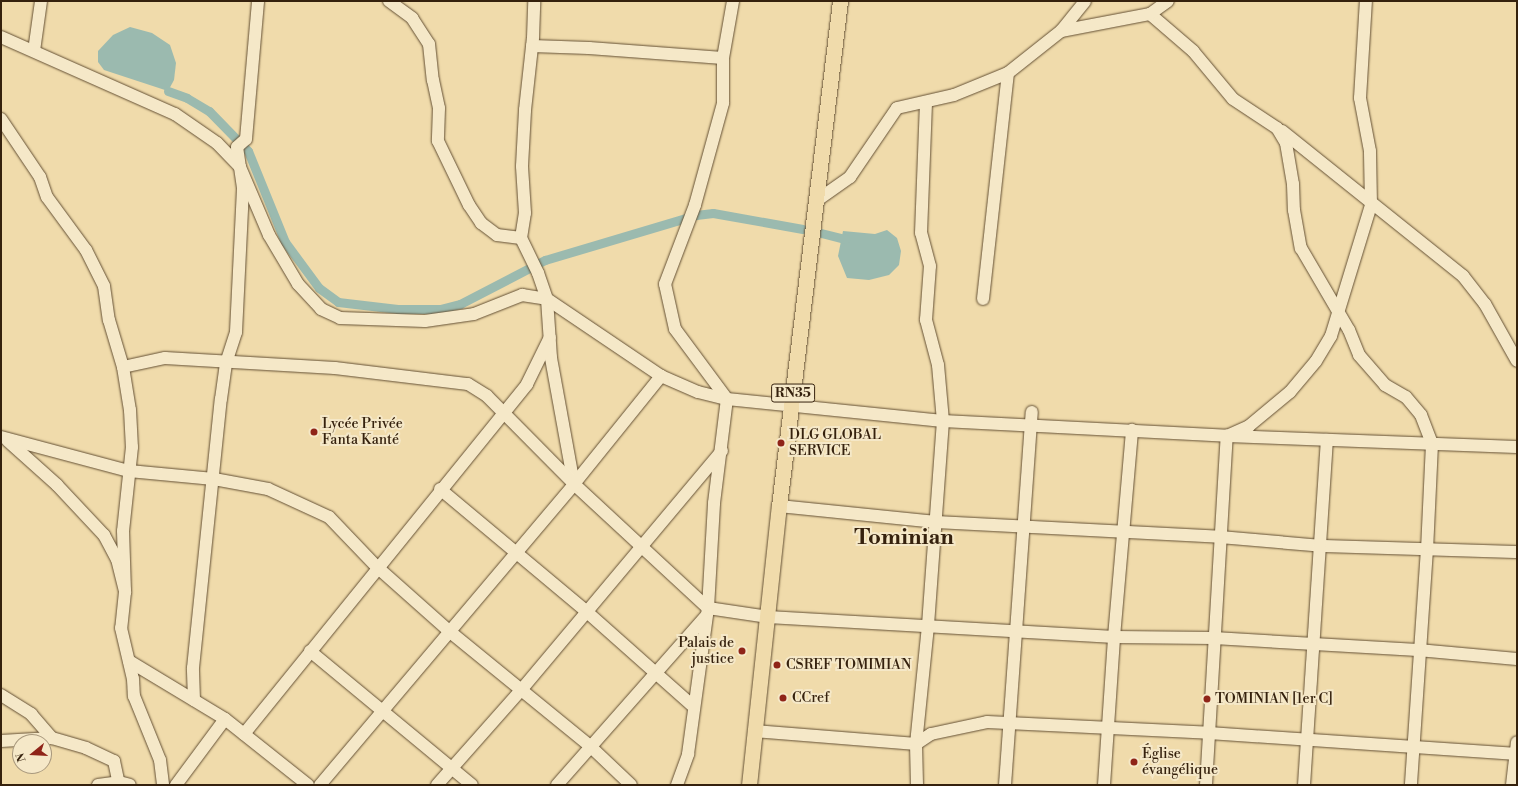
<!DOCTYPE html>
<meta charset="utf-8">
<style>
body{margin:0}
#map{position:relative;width:1518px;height:786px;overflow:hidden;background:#f0dbab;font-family:"Libre Bodoni",serif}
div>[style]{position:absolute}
.water>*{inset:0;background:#9bbaaf}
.canal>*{height:9px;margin:-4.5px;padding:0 4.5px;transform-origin:4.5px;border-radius:4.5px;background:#9bbaaf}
.roads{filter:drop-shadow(0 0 1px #645034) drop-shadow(0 0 1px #645034)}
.minor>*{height:12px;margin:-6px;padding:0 6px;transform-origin:6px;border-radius:6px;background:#f5e8c8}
.major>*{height:15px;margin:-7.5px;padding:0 7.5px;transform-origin:7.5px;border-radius:7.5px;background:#f0dbab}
.dots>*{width:11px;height:11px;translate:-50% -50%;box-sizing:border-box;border:2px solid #f5e8c8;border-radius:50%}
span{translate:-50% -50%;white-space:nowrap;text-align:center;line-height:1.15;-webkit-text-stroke:4px #f5e8c8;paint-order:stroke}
.shield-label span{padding:1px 3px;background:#f5e8c8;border:1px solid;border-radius:3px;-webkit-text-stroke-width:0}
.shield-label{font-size:13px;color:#35210d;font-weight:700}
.poi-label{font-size:14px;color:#35210d}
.left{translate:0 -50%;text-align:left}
.right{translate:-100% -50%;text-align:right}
.town-label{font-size:22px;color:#35210d;font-weight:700}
.frame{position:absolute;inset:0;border:2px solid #35210d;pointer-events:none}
.north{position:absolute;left:12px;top:734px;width:40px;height:40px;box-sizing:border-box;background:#f5e8c8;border:1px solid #a8987d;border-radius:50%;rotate:252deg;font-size:11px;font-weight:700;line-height:16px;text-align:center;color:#35210d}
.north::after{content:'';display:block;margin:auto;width:14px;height:18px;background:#8f2418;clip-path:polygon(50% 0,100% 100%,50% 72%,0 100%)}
</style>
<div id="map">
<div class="water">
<div style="clip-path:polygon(130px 27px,152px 33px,170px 45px,176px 63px,174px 80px,168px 91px,104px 70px,98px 62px,98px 51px,113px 35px)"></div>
<div style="clip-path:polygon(887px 230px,897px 238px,901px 251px,899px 265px,889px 275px,869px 280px,847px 278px,838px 256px,843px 231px,875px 234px)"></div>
</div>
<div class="canal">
<div style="left:168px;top:91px;width:20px;rotate:20deg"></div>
<div style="left:187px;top:98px;width:26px;rotate:31deg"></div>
<div style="left:209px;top:111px;width:56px;rotate:45.7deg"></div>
<div style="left:248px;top:151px;width:98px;rotate:67.9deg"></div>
<div style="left:285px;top:242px;width:57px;rotate:53.5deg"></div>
<div style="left:319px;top:288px;width:24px;rotate:36deg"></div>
<div style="left:338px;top:302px;width:60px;rotate:6.7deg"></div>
<div style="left:398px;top:309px;width:42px"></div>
<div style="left:440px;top:309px;width:21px;rotate:-14deg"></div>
<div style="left:460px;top:304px;width:96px;rotate:-27.4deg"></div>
<div style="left:545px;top:260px;width:158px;rotate:-16.6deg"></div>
<div style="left:696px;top:215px;width:17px;rotate:-7deg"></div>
<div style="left:713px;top:213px;width:91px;rotate:10.1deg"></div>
<div style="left:821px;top:233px;width:25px;rotate:14deg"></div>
</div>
<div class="roads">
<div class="minor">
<div style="left:389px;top:1px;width:29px;rotate:36deg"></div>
<div style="left:412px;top:18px;width:31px;rotate:57deg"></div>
<div style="left:429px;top:44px;width:36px;rotate:84deg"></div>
<div style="left:433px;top:80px;width:29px;rotate:78deg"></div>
<div style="left:439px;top:108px;width:33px;rotate:92deg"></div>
<div style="left:438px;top:141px;width:71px;rotate:64.2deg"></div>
<div style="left:469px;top:205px;width:22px;rotate:56deg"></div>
<div style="left:481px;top:223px;width:20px;rotate:37deg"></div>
<div style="left:497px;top:235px;width:24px;rotate:7deg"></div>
<div style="left:521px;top:238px;width:39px;rotate:64deg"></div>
<div style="left:538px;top:273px;width:28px;rotate:71deg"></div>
<div style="left:547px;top:299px;width:59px;rotate:86.1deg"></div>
<div style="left:551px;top:358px;width:128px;rotate:79.7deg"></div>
<div style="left:1150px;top:14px;width:57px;rotate:40.7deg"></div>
<div style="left:1193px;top:51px;width:62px;rotate:50.2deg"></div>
<div style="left:1233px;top:99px;width:53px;rotate:33.4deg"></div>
<div style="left:1277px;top:128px;width:17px;rotate:59deg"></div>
<div style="left:1286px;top:143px;width:42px;rotate:80.3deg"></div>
<div style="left:1293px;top:184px;width:26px;rotate:88deg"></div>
<div style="left:1294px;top:210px;width:39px;rotate:80deg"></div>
<div style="left:1301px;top:248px;width:95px;rotate:59.7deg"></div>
<div style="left:1349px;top:330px;width:27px;rotate:68deg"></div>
<div style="left:1359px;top:355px;width:40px;rotate:49deg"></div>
<div style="left:1385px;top:385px;width:24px;rotate:30deg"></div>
<div style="left:1406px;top:397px;width:23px;rotate:50deg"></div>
<div style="left:1421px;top:415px;width:31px;rotate:69deg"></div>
<div style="left:1432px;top:444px;width:105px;rotate:92.7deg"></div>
<div style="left:1427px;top:549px;width:237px;rotate:93.9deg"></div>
<div style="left:1061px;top:31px;width:38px;rotate:-51deg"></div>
<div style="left:1px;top:37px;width:190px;rotate:23.9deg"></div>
<div style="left:175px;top:114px;width:51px;rotate:34.6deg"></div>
<div style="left:217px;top:143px;width:33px;rotate:46deg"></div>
<div style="left:240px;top:167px;width:74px;rotate:66.9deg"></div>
<div style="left:269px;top:235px;width:57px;rotate:59.4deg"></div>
<div style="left:298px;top:284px;width:34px;rotate:47deg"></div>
<div style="left:321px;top:309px;width:21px;rotate:25deg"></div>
<div style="left:340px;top:318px;width:85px;rotate:2deg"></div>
<div style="left:425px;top:321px;width:49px;rotate:-8.1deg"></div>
<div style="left:474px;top:314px;width:52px;rotate:-21.6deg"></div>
<div style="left:522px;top:295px;width:25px;rotate:9deg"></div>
<div style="left:547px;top:299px;width:138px;rotate:34deg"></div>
<div style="left:661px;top:376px;width:40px;rotate:23.4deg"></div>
<div style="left:698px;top:392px;width:30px;rotate:14deg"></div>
<div style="left:727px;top:399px;width:217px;rotate:5.8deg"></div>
<div style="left:943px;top:421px;width:284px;rotate:3deg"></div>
<div style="left:1227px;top:436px;width:290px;rotate:2.2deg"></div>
<div style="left:532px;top:46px;width:57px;rotate:2deg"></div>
<div style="left:589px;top:48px;width:134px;rotate:4.3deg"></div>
<div style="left:34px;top:51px;width:50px;rotate:-82deg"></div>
<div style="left:1px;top:119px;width:70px;rotate:56.1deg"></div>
<div style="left:40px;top:177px;width:21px;rotate:71deg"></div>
<div style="left:47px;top:197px;width:66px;rotate:53.7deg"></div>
<div style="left:86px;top:250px;width:40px;rotate:63.4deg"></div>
<div style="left:104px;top:286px;width:34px;rotate:82deg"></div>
<div style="left:109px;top:320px;width:49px;rotate:73.4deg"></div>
<div style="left:123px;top:367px;width:44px;rotate:80.8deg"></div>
<div style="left:130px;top:410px;width:37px;rotate:87deg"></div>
<div style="left:132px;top:447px;width:84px;rotate:96.1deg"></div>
<div style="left:123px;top:531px;width:61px;rotate:88.1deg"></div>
<div style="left:1282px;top:131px;width:232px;rotate:38.7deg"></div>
<div style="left:1463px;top:276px;width:36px;rotate:52deg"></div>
<div style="left:1485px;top:304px;width:65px;rotate:60.7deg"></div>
<div style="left:816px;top:201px;width:42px;rotate:-35.2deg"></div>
<div style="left:850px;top:177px;width:83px;rotate:-55.7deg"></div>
<div style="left:897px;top:108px;width:58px;rotate:-12.8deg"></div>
<div style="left:954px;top:95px;width:58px;rotate:-22.2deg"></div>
<div style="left:1008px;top:73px;width:68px;rotate:-38.4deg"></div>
<div style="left:1061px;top:31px;width:91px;rotate:-10.8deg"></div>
<div style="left:1150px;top:14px;width:22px;rotate:-36deg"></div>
<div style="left:521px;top:238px;width:25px;rotate:-81deg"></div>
<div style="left:525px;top:213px;width:47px;rotate:-93.7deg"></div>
<div style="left:522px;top:166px;width:56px;rotate:-86.9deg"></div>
<div style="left:525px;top:110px;width:72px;rotate:-83.7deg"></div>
<div style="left:533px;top:38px;width:37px;rotate:-88deg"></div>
<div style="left:983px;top:299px;width:227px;rotate:-83.7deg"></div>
<div style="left:123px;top:367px;width:43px;rotate:-12.1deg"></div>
<div style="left:165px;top:358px;width:170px;rotate:3.4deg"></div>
<div style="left:335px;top:368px;width:134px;rotate:6.9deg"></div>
<div style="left:468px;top:384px;width:22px;rotate:32deg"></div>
<div style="left:487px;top:396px;width:124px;rotate:45.3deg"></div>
<div style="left:574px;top:484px;width:183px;rotate:42.8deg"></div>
<div style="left:708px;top:608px;width:61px;rotate:8.5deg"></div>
<div style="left:768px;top:617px;width:347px;rotate:3.3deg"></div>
<div style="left:1114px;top:637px;width:100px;rotate:0.6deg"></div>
<div style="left:1214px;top:638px;width:204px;rotate:3.4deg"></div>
<div style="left:1418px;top:650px;width:99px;rotate:5.2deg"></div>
<div style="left:1px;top:437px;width:132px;rotate:14.9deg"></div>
<div style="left:129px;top:471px;width:85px;rotate:5.4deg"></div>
<div style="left:214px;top:479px;width:55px;rotate:10.5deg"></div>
<div style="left:268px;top:489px;width:67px;rotate:24.7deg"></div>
<div style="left:329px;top:517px;width:69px;rotate:46.2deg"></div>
<div style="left:377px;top:567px;width:96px;rotate:41.6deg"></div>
<div style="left:449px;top:631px;width:183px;rotate:39.2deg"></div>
<div style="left:591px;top:747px;width:55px;rotate:43.5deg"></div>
<div style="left:8px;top:441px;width:66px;rotate:41.9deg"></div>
<div style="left:57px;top:485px;width:69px;rotate:46.8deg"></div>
<div style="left:104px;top:535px;width:27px;rotate:62deg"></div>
<div style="left:117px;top:559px;width:34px;rotate:76deg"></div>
<div style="left:125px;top:592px;width:36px;rotate:96deg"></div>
<div style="left:121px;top:628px;width:52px;rotate:76.8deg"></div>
<div style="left:133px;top:679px;width:17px;rotate:87deg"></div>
<div style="left:134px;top:696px;width:69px;rotate:67.9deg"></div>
<div style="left:160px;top:760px;width:25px;rotate:83deg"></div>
<div style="left:440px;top:489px;width:192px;rotate:39.9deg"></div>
<div style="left:587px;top:612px;width:143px;rotate:41.6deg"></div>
<div style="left:779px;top:506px;width:158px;rotate:5.8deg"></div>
<div style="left:936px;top:522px;width:284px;rotate:3deg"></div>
<div style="left:1220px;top:537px;width:102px;rotate:5deg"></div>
<div style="left:1322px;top:546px;width:195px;rotate:1.8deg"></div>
<div style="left:310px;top:651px;width:210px;rotate:39.6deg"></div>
<div style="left:129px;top:661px;width:112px;rotate:31.1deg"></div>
<div style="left:225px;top:719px;width:106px;rotate:38.5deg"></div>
<div style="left:1px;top:695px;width:36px;rotate:32deg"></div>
<div style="left:31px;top:714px;width:32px;rotate:49deg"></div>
<div style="left:194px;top:700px;width:32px;rotate:-92deg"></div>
<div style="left:193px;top:668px;width:270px;rotate:-84.1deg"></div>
<div style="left:221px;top:399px;width:36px;rotate:-82deg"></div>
<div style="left:226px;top:363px;width:33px;rotate:-72deg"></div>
<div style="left:236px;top:332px;width:144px;rotate:-87.2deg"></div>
<div style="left:243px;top:188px;width:41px;rotate:-98.3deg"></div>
<div style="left:237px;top:147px;width:12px;rotate:-42deg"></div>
<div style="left:246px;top:139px;width:139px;rotate:-85deg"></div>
<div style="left:754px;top:731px;width:163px;rotate:4.6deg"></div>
<div style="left:916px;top:744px;width:18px;rotate:-34deg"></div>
<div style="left:931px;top:734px;width:57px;rotate:-12.1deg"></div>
<div style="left:987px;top:722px;width:222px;rotate:2.8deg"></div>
<div style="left:1209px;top:733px;width:309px;rotate:3.9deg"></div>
<div style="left:244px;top:734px;width:450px;rotate:-51deg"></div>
<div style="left:527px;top:384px;width:52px;rotate:-63.9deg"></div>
<div style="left:1px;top:741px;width:51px;rotate:-3.4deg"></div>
<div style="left:52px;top:738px;width:35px;rotate:16deg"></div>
<div style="left:86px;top:748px;width:31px;rotate:25deg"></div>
<div style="left:114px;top:761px;width:25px;rotate:78deg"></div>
<div style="left:98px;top:785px;width:21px;rotate:-8deg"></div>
<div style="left:119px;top:782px;width:11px;rotate:15deg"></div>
<div style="left:176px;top:785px;width:82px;rotate:-53.4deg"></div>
<div style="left:320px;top:785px;width:394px;rotate:-49.8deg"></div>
<div style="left:574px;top:484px;width:139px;rotate:-51.1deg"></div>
<div style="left:437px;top:785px;width:128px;rotate:-48.5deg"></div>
<div style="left:522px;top:689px;width:311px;rotate:-50deg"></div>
<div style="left:557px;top:785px;width:225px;rotate:-48.6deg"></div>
<div style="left:677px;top:785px;width:33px;rotate:-70deg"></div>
<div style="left:688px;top:754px;width:147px;rotate:-82.2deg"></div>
<div style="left:708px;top:608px;width:105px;rotate:-86.7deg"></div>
<div style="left:714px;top:503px;width:105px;rotate:-82.9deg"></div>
<div style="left:727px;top:399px;width:87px;rotate:-126.6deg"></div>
<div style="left:675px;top:329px;width:46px;rotate:-102.5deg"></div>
<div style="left:665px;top:284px;width:85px;rotate:-69.2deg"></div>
<div style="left:695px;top:205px;width:106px;rotate:-74.6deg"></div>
<div style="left:723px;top:103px;width:45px;rotate:-90deg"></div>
<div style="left:723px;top:58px;width:58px;rotate:-80deg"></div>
<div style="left:917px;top:785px;width:41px;rotate:-91.4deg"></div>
<div style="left:916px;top:744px;width:120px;rotate:-84.2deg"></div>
<div style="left:928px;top:625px;width:205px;rotate:-85.8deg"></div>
<div style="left:943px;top:421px;width:56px;rotate:-95.1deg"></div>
<div style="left:938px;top:365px;width:47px;rotate:-104.9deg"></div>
<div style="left:926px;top:320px;width:54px;rotate:-85.8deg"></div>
<div style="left:930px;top:266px;width:34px;rotate:-105deg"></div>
<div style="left:921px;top:233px;width:131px;rotate:-87.8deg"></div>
<div style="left:1005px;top:785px;width:374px;rotate:-85.9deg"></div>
<div style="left:1104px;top:785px;width:148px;rotate:-86.1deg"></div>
<div style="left:1114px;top:637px;width:208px;rotate:-85deg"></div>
<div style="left:1206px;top:785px;width:350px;rotate:-86.6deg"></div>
<div style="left:1227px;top:436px;width:24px;rotate:-24deg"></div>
<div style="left:1249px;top:426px;width:53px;rotate:-39.7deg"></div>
<div style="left:1290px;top:392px;width:40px;rotate:-50deg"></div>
<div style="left:1316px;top:361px;width:29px;rotate:-59deg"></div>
<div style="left:1331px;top:336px;width:137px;rotate:-73deg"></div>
<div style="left:1371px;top:205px;width:54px;rotate:-91.1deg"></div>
<div style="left:1370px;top:151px;width:54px;rotate:-100.7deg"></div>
<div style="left:1360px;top:98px;width:97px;rotate:-86.5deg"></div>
<div style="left:1304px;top:785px;width:346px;rotate:-86.2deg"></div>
<div style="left:1512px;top:785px;width:43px;rotate:-83.4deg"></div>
</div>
<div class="major">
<div style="left:749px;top:785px;width:281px;rotate:-83.9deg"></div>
<div style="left:779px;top:506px;width:509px;rotate:-83.11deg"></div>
</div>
</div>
<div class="dots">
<div style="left:314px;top:432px;background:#8f2418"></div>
<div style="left:781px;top:443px;background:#8f2418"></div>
<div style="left:742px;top:651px;background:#8f2418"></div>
<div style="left:777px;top:665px;background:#8f2418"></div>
<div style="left:783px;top:698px;background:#8f2418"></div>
<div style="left:1207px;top:699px;background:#8f2418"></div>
<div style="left:1134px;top:762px;background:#8f2418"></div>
</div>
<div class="shield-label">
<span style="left:793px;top:393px">RN35</span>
</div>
<div class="poi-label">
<span class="left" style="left:322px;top:432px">Lycée Privée<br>Fanta Kanté</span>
<span class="left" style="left:789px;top:443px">DLG GLOBAL<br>SERVICE</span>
<span class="right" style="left:734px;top:651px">Palais de<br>justice</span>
<span class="left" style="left:786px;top:665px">CSREF TOMIMIAN</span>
<span class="left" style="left:792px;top:698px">CCref</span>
<span class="left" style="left:1215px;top:699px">TOMINIAN [1er C]</span>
<span class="left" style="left:1142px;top:762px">Église<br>évangélique</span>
</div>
<div class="town-label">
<span style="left:904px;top:538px">Tominian</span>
</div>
<div class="frame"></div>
<div class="north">N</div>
</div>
